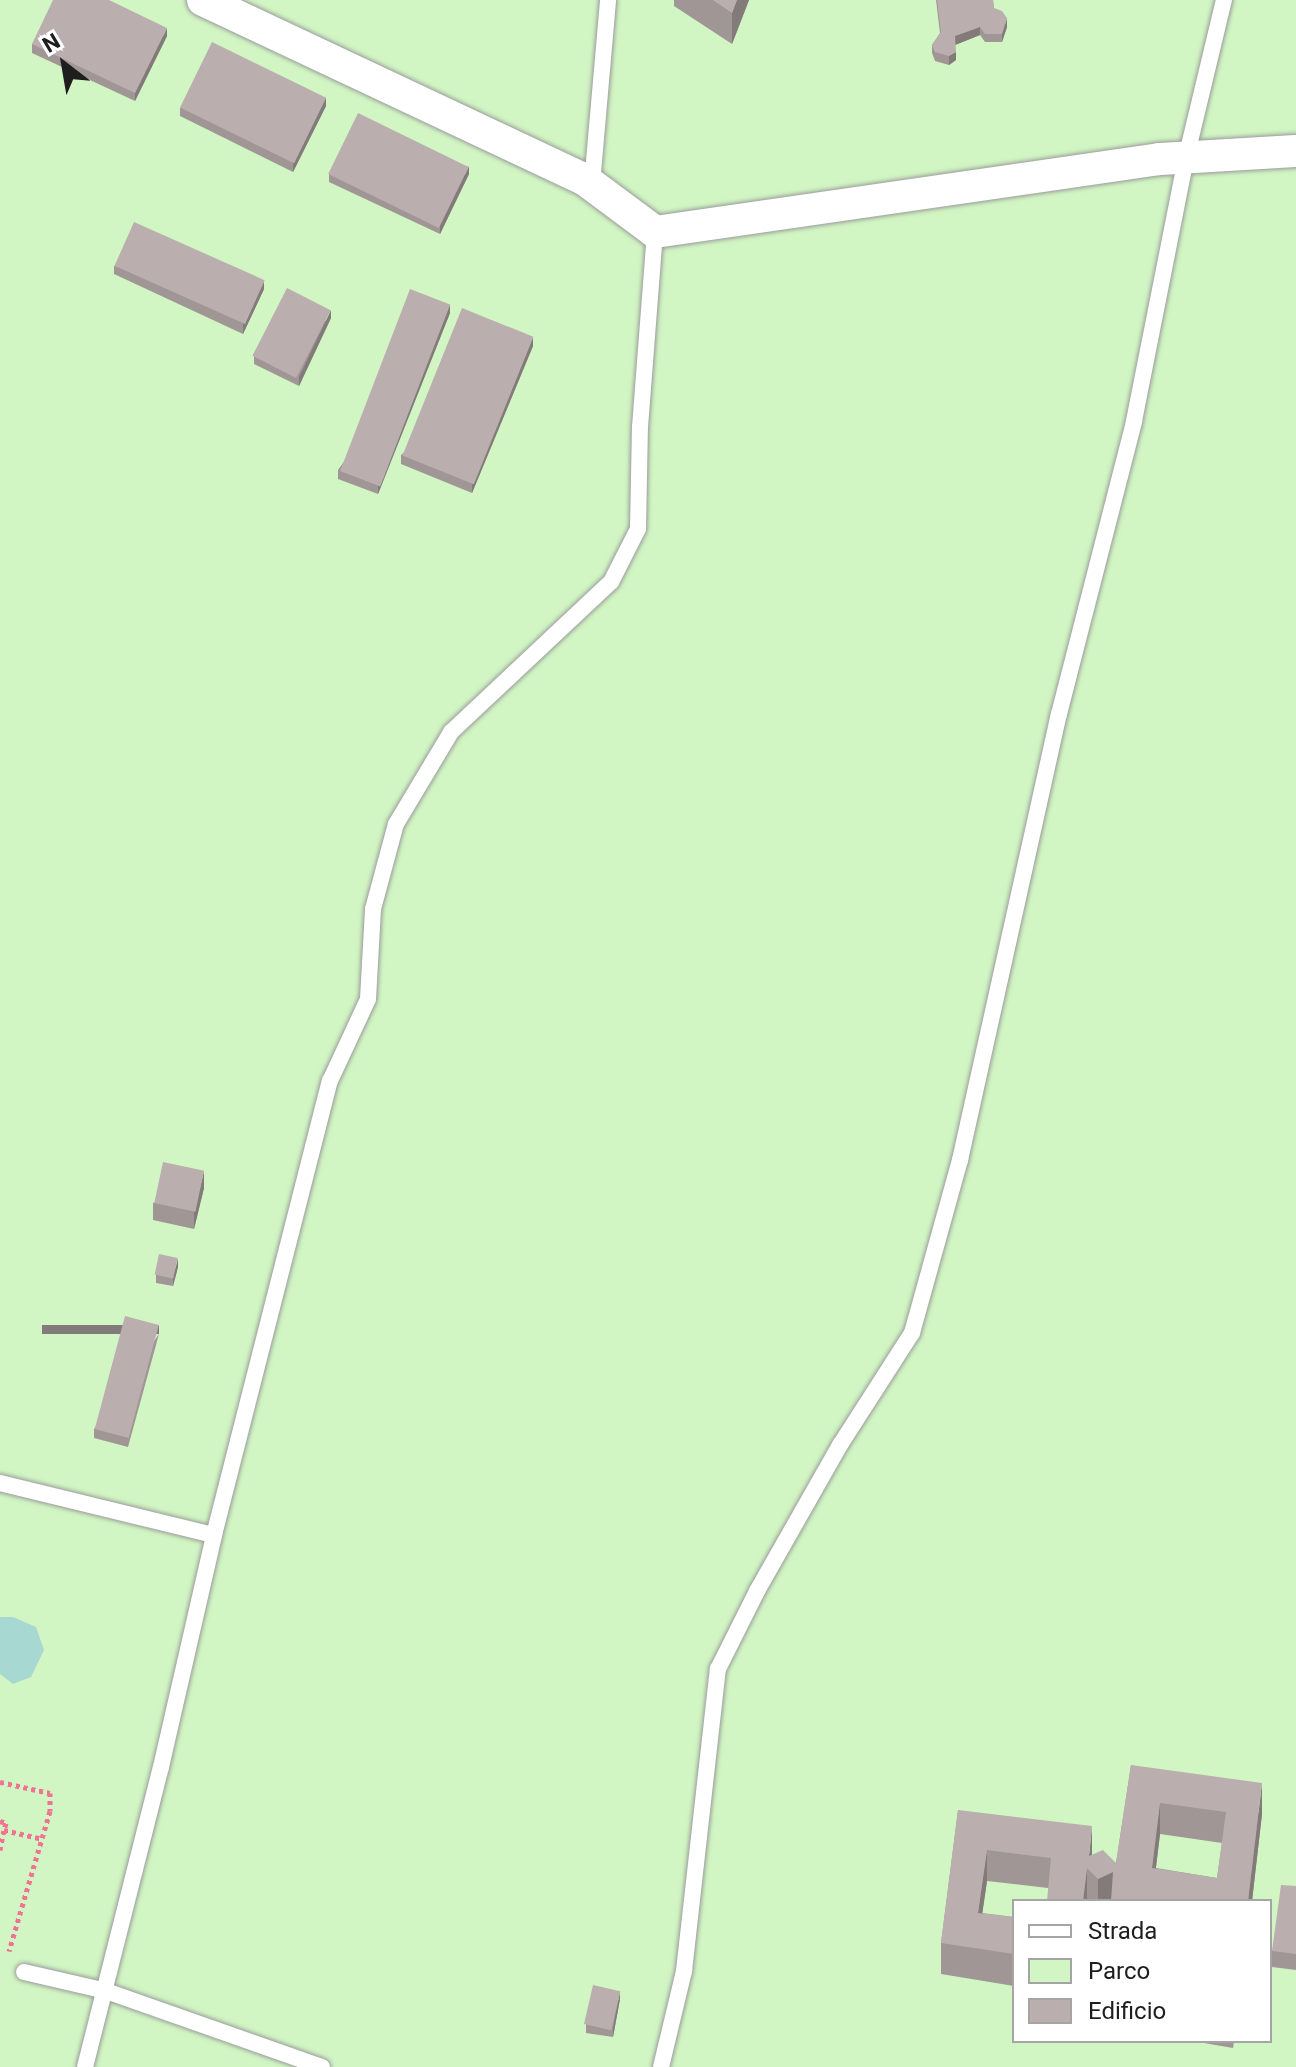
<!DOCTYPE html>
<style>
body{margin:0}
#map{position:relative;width:1296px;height:2067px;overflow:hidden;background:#eee7e4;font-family:Roboto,sans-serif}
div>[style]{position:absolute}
.park>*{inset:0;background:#d1f6c3}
.water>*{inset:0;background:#a7d9d2}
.path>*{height:5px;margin-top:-2.5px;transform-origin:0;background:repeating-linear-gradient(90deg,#f27293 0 4px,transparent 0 8px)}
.roads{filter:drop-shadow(0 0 2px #9b9b9b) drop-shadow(0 0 2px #9b9b9b)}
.service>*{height:16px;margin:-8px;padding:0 8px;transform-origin:8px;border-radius:8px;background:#fff}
.minor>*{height:32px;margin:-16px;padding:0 16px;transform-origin:16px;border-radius:16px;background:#fff}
.wall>*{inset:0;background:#a19696}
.shaded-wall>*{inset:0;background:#837a7a;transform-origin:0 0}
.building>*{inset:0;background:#bbaeae;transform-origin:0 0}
span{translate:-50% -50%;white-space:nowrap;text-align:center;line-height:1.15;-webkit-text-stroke:6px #fff;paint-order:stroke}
.legend{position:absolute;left:1012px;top:1899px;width:260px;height:144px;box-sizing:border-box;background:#fff;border:2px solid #a5a5a5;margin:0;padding:10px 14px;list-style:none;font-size:24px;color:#1e1e1e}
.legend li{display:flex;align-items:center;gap:16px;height:40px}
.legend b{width:40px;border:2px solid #a5a5a5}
.north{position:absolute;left:24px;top:24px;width:80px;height:80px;-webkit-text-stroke:6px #fff;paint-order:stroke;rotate:329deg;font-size:22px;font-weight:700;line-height:32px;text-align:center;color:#1e1e1e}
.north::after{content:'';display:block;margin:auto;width:28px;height:36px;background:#1e1e1e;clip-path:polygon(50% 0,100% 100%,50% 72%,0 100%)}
</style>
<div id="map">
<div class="park">
<div style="clip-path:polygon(evenodd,0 0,1296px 0,1296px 2067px,0 2067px,0 0,1014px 1901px,1270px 1901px,1270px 2041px,1014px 2041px,1014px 1901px)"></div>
</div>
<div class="water">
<div style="clip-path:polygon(0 1617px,13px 1617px,36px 1627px,44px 1650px,31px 1677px,13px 1684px,0 1674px)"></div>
</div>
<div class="path">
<div style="left:0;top:1782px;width:51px;rotate:12.4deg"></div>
<div style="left:50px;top:1793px;width:18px;rotate:90deg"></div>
<div style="left:50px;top:1811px;width:146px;rotate:106.3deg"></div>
<div style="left:0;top:1821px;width:6px;rotate:18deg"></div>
<div style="left:6px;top:1823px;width:7px;rotate:106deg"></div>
<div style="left:4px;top:1830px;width:39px;rotate:13deg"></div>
<div style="left:0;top:1850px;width:20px;rotate:-79deg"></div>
</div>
<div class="roads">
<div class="service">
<div style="left:592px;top:184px;width:185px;rotate:-85deg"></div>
<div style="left:0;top:1483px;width:220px;rotate:13.7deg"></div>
<div style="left:24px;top:1972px;width:84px;rotate:13deg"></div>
<div style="left:106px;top:1991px;width:229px;rotate:19.4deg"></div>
<div style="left:85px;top:2067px;width:309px;rotate:-75.8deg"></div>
<div style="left:161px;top:1767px;width:238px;rotate:-77.1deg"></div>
<div style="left:214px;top:1535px;width:469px;rotate:-75.7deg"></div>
<div style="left:330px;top:1081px;width:90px;rotate:-65.1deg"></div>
<div style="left:368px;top:999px;width:90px;rotate:-86.8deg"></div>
<div style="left:373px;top:909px;width:88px;rotate:-74.9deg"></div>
<div style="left:396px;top:824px;width:107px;rotate:-59.1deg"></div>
<div style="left:451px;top:732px;width:219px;rotate:-43.2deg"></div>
<div style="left:611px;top:582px;width:59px;rotate:-63deg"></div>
<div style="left:638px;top:529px;width:102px;rotate:-88.9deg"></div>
<div style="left:640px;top:427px;width:196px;rotate:-85.6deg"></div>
<div style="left:661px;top:2067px;width:99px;rotate:-76.5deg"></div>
<div style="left:684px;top:1971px;width:304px;rotate:-83.6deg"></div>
<div style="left:718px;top:1669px;width:87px;rotate:-63.4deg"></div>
<div style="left:757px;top:1591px;width:168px;rotate:-60.4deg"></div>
<div style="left:840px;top:1445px;width:133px;rotate:-57.3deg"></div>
<div style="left:912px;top:1333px;width:180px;rotate:-74.5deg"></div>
<div style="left:960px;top:1160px;width:457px;rotate:-77.5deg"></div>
<div style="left:1059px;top:714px;width:302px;rotate:-75.6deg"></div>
<div style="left:1134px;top:421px;width:268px;rotate:-78.8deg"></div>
<div style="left:1186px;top:158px;width:163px;rotate:-76.5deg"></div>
</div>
<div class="minor">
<div style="left:203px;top:0;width:421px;rotate:25.2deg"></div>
<div style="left:584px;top:179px;width:89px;rotate:36.7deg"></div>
<div style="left:655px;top:232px;width:510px;rotate:-8.23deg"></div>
<div style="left:1160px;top:159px;width:136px;rotate:-3.4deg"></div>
</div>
</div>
<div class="wall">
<div style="clip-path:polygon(674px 0,749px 0,732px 44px,674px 6px)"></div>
<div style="clip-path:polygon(936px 0,993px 0,994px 8px,1007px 27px,1002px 42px,985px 42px,980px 35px,955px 45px,956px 60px,949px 65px,935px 61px,932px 53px,932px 45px,940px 33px)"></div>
<div style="clip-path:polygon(167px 36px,135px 101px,32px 53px,32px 44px)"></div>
<div style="clip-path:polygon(326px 106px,293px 172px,180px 116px,180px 108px)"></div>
<div style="clip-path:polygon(329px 174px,469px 174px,440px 234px,329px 182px)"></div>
<div style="clip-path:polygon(114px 266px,264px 289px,243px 334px,114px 274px)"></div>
<div style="clip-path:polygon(450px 313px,378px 494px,338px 479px,338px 470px)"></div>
<div style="clip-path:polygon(331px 318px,299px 386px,254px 364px,254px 356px)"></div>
<div style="clip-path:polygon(533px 346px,472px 493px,401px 464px,401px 455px)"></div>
<div style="clip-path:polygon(204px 1188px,194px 1229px,153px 1220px,153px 1203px)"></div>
<div style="clip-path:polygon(178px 1267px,173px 1286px,156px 1283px,156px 1275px)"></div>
<div style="clip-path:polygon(159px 1334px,128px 1447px,94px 1438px,94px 1429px)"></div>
<div style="clip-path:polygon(evenodd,1131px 1765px,1262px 1814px,1252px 1901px,1089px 1901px,1087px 1899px,1048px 1888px,987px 1881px,982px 1913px,1014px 1917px,1014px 1986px,941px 1974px,941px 1943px,958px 1810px,1116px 1863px,1131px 1765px,1160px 1834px,1222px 1843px,1217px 1878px,1156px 1868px,1160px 1834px)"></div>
<div style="clip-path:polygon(1296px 1886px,1296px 1970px,1272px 1967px,1272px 1951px)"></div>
<div style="clip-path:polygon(620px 1999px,613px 2037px,586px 2033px,586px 2024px)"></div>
<div style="clip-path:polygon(1204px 2041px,1234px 2041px,1233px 2048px,1204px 2043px)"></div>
</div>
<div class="shaded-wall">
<div style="clip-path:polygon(737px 0,749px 0,732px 44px,732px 13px)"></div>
<div style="clip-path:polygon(1007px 18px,1007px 27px,1002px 42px,1002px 34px)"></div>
<div style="clip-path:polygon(980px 27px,980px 35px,955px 45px,955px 36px)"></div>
<div style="clip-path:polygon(167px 28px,167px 36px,135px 101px,135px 93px)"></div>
<div style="clip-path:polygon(956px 52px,956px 60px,949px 65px,949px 56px)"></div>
<div style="clip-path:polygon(326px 97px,326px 106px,293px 172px,293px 163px)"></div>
<div style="clip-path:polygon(469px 166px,469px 174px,440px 234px,440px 226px)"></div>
<div style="clip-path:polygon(264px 281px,264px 289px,243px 334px,243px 325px)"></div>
<div style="clip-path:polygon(450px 304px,450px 313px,378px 494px,378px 486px)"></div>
<div style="clip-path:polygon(331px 310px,331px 318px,299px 386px,299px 377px)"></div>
<div style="clip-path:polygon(533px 337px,533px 346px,472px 493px,472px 485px)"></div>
<div style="clip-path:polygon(204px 1171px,204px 1188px,194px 1229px,194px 1212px)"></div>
<div style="clip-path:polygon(178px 1258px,178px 1267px,173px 1286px,173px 1278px)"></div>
<div style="left:159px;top:1325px;width:9px;height:117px;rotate:90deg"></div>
<div style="clip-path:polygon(1262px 1783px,1262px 1814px,1252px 1901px,1248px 1901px)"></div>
<div style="clip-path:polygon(1160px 1803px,1160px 1834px,1152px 1899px,1152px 1868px)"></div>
<div style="clip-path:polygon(1092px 1826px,1092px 1858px,1089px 1856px)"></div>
<div style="clip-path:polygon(987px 1850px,987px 1881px,978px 1944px,978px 1913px)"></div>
<div style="clip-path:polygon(1087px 1868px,1087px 1901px,1083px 1901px)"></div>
<div style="clip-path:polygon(1113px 1872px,1113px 1901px,1098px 1901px,1098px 1879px)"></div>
<div style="clip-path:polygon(620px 1991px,620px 1999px,613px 2037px,613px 2028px)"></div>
</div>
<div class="building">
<div style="clip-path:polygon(53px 0,109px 0,167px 28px,135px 93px,32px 44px)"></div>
<div style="clip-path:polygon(713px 0,737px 0,732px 13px)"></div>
<div style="clip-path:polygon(937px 0,993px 0,994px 8px,1002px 11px,1007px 18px,1002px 34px,985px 34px,980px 27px,955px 36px,956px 52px,949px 56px,935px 52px,932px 45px,941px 32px)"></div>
<div style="left:212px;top:42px;width:127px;height:73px;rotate:26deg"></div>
<div style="left:358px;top:113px;width:123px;height:68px;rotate:26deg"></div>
<div style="left:134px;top:222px;width:143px;height:48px;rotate:24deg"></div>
<div style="left:287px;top:288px;width:49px;height:76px;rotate:27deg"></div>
<div style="left:410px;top:289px;width:43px;height:195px;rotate:21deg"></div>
<div style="left:462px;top:308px;width:77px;height:159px;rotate:22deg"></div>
<div style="left:163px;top:1162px;width:42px;height:42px;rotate:12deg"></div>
<div style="left:159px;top:1254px;width:19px;height:21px;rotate:12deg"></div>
<div style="left:125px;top:1316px;width:35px;height:117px;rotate:15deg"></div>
<div style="clip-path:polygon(evenodd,1131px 1765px,1262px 1783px,1248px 1901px,1111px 1901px,1113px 1872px,1098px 1879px,1087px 1868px,1083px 1901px,1047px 1901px,1051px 1858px,987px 1850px,978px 1913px,1014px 1917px,1014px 1954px,941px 1943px,958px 1810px,1092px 1826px,1089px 1856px,1103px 1850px,1116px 1863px,1131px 1765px,1160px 1803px,1226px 1812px,1217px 1878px,1152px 1868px,1160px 1803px)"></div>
<div style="clip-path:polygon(1281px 1885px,1296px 1886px,1296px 1954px,1272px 1951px)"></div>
<div style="left:593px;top:1985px;width:28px;height:40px;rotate:13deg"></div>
</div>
<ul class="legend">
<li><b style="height:10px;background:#fff"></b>Strada</li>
<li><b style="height:22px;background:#d1f6c3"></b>Parco</li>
<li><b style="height:22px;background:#bbaeae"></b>Edificio</li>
</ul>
<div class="north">N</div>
</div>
